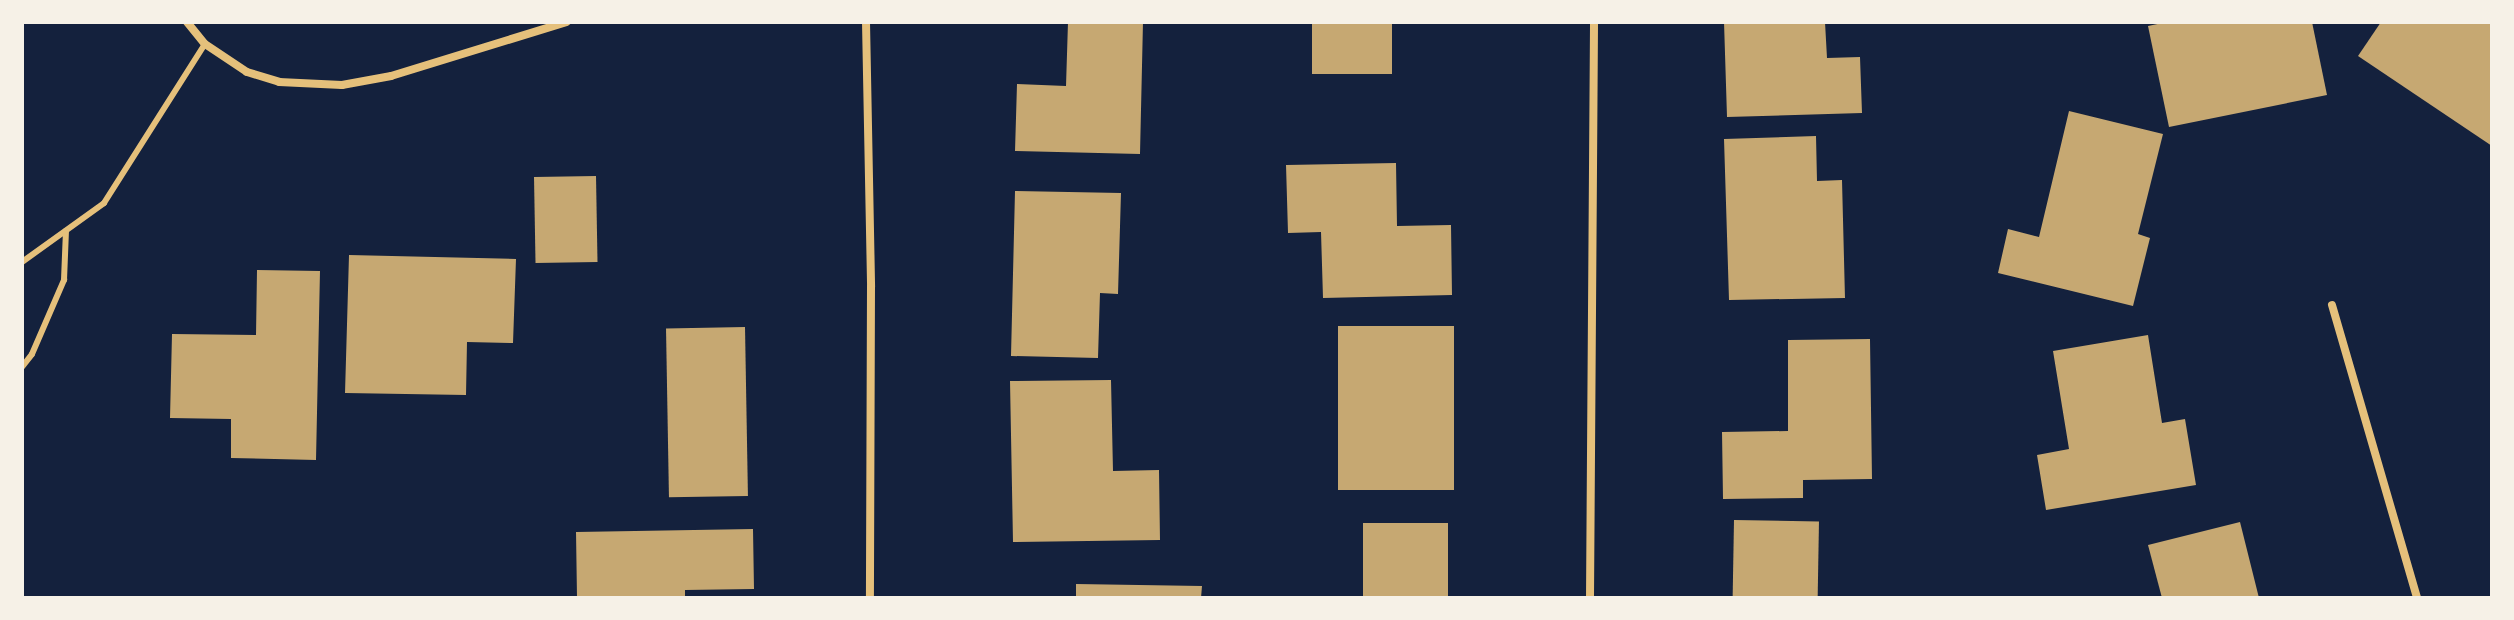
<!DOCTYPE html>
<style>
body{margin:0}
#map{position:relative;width:2514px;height:620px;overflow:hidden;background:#14213d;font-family:"Source Sans 3",sans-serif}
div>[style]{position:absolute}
.building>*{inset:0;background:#c6a872;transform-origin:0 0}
.service>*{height:6px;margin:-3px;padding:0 3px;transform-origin:3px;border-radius:3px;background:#e5c07b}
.minor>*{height:8px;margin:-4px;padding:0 4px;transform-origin:4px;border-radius:4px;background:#e5c07b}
span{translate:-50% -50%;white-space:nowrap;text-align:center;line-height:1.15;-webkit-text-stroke:6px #f6f1e7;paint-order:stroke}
.frame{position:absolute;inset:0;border:24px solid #f6f1e7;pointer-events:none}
</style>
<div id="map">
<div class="building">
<div style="clip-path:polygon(1068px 22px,1143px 22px,1140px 154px,1015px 151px,1017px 84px,1066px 86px)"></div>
<div style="left:1312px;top:22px;width:80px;height:52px"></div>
<div style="clip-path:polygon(1724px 22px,1825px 22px,1827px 58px,1860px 57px,1862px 113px,1727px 117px)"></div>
<div style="clip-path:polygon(2167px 22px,2312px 22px,2327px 95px,2169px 127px,2148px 26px)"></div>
<div style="clip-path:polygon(2381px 22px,2492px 22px,2492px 146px,2358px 56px)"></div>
<div style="clip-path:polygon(2069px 111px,2163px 134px,2138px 234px,2150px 238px,2133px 306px,1998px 273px,2008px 229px,2039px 237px)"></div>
<div style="clip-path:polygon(1816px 136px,1817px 181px,1842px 180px,1845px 298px,1729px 300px,1724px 139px)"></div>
<div style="clip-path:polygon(1396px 163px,1397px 226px,1451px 225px,1452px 295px,1323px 298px,1321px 232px,1288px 233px,1286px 165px)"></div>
<div style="left:596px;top:176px;width:86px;height:62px;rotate:89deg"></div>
<div style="clip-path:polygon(1015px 191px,1121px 193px,1118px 294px,1100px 293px,1098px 358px,1011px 356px)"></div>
<div style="clip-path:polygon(349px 255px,516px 259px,513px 343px,467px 342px,466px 395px,345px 393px)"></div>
<div style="clip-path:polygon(257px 270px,320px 271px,316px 460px,231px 458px,231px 419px,170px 418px,172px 334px,256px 335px)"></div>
<div style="left:1338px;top:326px;width:116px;height:164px"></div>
<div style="left:745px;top:327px;width:169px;height:79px;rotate:89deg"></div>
<div style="clip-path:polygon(2148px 335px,2162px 423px,2185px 419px,2196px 485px,2046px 510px,2037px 455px,2069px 449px,2053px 351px)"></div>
<div style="clip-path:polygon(1870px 339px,1872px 479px,1803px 480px,1803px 498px,1723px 499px,1722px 432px,1788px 431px,1788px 340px)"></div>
<div style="clip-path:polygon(1111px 380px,1113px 471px,1159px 470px,1160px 540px,1013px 542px,1010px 381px)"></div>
<div style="left:1734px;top:520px;width:85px;height:78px;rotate:1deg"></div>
<div style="clip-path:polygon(2240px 522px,2259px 598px,2162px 598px,2148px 545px)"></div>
<div style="left:1363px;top:523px;width:85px;height:75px"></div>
<div style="clip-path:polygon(753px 529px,754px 589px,685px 590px,685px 598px,577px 598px,576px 532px)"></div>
<div style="clip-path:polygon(1076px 584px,1202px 586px,1201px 598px,1076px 598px)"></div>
</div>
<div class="service">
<div style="left:22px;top:262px;width:101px;rotate:-35.7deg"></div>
<div style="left:104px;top:203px;width:188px;rotate:-57.6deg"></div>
<div style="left:22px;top:367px;width:16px;rotate:-52deg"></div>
<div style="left:32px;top:354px;width:81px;rotate:-66.6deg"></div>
<div style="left:64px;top:280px;width:49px;rotate:-87.7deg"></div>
</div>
<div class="minor">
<div style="left:187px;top:22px;width:28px;rotate:51deg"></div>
<div style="left:205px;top:44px;width:50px;rotate:33.7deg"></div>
<div style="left:247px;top:72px;width:34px;rotate:17deg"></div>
<div style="left:279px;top:82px;width:63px;rotate:2.7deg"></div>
<div style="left:342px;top:85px;width:50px;rotate:-10.4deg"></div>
<div style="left:391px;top:76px;width:184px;rotate:-17.1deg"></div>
<div style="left:866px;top:22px;width:265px;rotate:88.9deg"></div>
<div style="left:871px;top:287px;width:311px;rotate:90.2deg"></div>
<div style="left:2332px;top:305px;width:305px;rotate:73.8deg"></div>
<div style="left:1590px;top:598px;width:576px;rotate:-89.6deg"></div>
</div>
<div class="frame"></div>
</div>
